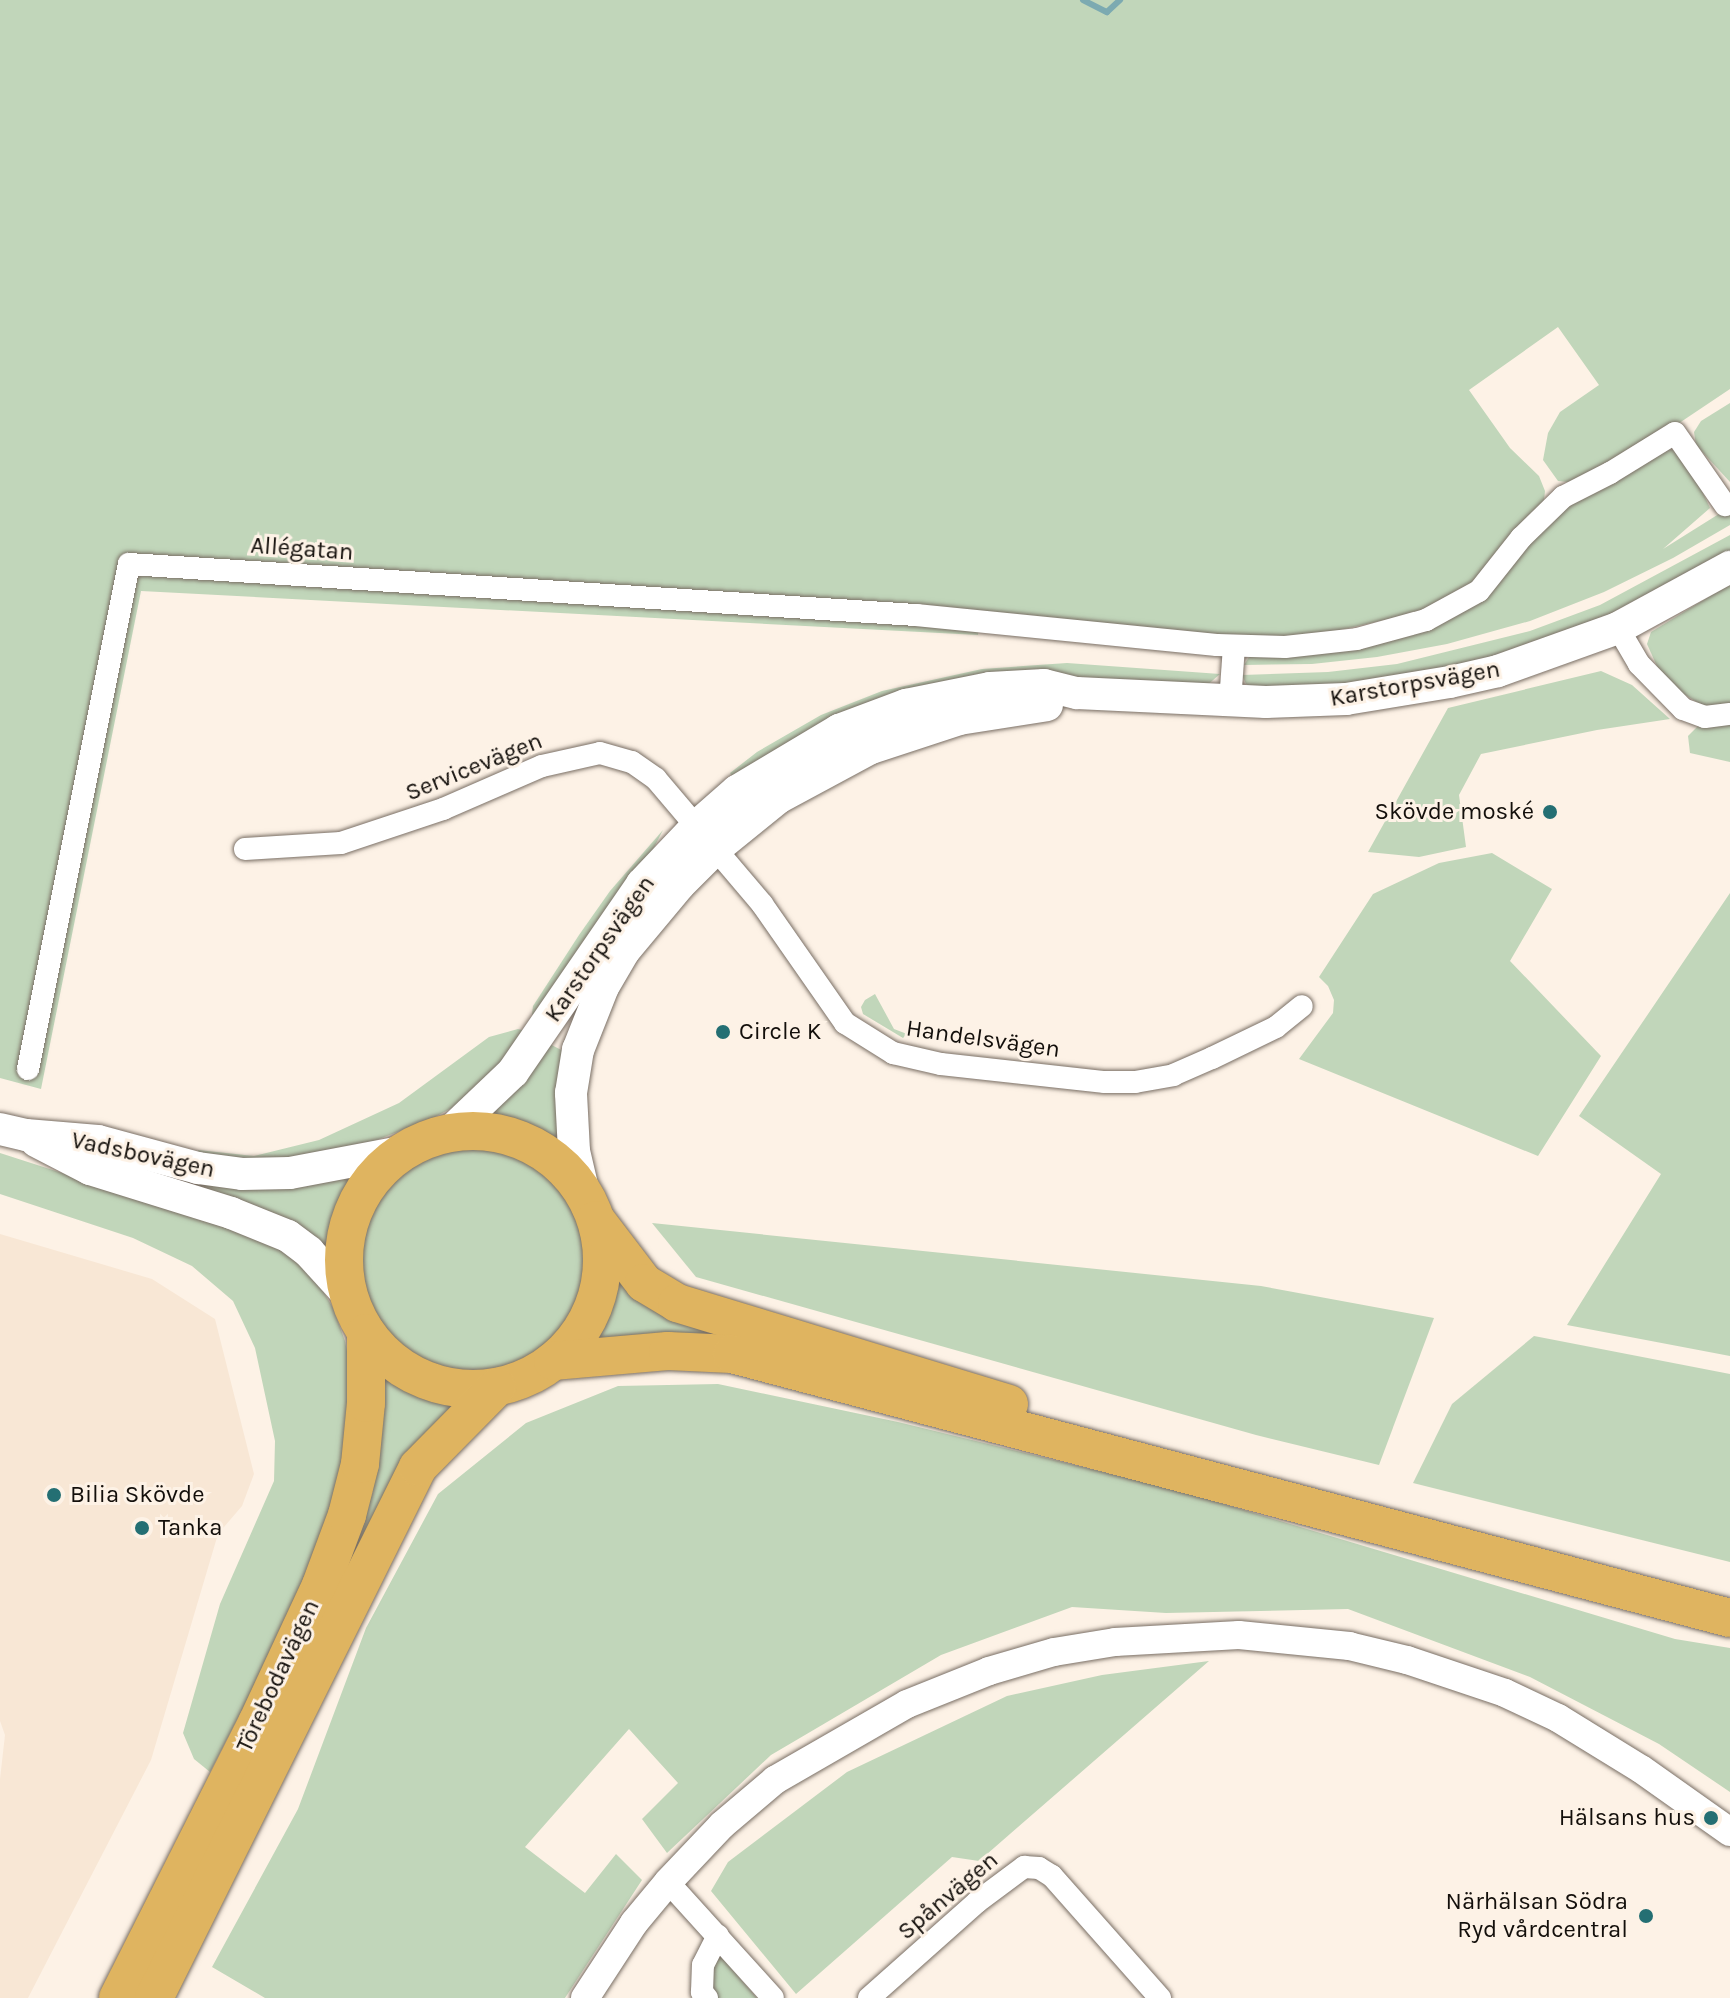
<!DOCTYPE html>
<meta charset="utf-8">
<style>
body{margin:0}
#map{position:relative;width:1730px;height:1998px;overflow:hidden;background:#fdf2e6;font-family:Karla,sans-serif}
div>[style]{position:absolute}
.built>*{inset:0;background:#f8e7d5}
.green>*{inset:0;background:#c1d6ba}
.round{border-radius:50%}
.stream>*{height:6px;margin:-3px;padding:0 3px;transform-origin:3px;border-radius:3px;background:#7caab1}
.roads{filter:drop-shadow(0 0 2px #796e64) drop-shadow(0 0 2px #796e64)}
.minor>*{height:22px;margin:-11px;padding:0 11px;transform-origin:11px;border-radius:11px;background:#fff}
.tertiary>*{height:28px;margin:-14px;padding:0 14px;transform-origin:14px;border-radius:14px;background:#fff}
.secondary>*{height:32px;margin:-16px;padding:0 16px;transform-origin:16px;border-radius:16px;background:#fff}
.trunk>*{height:38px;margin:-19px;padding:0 19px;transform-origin:19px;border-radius:19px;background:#dfb460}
.trunk>.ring{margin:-19px;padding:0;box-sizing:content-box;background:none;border:38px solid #dfb460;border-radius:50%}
.dots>*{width:22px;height:22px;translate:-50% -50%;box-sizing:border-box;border:4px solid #fdf2e6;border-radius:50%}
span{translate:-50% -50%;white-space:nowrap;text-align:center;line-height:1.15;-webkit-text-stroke:6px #fdf2e6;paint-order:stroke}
.street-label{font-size:24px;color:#130f0b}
.poi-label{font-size:24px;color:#130f0b}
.right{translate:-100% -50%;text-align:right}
.left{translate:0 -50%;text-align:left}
</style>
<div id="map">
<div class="built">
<div style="clip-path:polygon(0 1234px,152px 1279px,215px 1319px,254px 1474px,242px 1506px,218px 1534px,151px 1760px,28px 1998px,0 1998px,0 1779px,5px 1735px,0 1721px)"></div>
</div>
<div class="green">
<div style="clip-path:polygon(0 0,1730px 0,1730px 389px,1618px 464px,1577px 483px,1558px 481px,1543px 460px,1548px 433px,1560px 412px,1599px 385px,1558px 327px,1469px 390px,1510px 448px,1539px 476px,1545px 491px,1544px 500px,1478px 583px,1433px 609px,1309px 637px,1242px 636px,980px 617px,978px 635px,141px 591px,41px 1089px,0 1078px)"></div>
<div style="clip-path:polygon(1730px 403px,1730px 482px,1696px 445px,1694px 432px,1701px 421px)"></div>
<div style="clip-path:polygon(1663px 447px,1685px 454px,1710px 508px,1663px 549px,1730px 507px,1730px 525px,1673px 558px,1604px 592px,1530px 621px,1447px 644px,1377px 657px,1312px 664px,1244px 665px,1249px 657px,1422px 626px,1557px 508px)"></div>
<div style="clip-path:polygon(1730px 535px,1730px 551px,1664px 590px,1585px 627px,1520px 649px,1441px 670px,1372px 682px,1256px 689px,1246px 684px,1242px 675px,1328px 672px,1397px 664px,1530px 631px,1600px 605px)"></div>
<div style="clip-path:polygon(1730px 584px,1730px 704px,1708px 709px,1679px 691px,1660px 673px,1647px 644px,1651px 632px)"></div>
<div style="clip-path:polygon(1067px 663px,1220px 674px,1205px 687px,1079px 677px,734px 780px,730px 773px,757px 752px,821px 715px,882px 691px,982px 669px)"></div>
<div style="clip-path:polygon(1601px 671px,1632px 685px,1670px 719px,1597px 730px,1481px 754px,1459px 795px,1466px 847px,1419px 857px,1368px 852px,1448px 708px)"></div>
<div style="clip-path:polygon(1730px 724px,1730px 762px,1690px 753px,1688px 736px,1699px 725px)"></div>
<div style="clip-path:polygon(663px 830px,648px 859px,537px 1020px,532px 1014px,533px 1006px,579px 935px,610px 891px)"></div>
<div style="clip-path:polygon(1492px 853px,1552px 889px,1510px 961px,1601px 1056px,1538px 1156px,1299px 1059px,1333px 1013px,1334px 1000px,1328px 986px,1319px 977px,1373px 894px,1439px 863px)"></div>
<div style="clip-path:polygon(1730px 893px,1730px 1356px,1567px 1325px,1661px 1174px,1579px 1116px)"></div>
<div style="clip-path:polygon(875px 994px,894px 1029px,907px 1034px,903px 1038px,863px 1014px,861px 1007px,865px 1000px)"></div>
<div style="clip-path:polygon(518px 1029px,529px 1032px,469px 1099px,431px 1119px,361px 1146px,282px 1163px,197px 1156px,198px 1150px,254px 1156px,319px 1140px,399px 1103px,489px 1037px)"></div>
<div style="clip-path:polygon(544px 1041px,569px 1054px,561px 1154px,527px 1134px,481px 1124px)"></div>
<div class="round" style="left:356px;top:1143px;width:236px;height:236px"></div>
<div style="clip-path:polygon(95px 1151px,371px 1172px,348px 1211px,338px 1252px,332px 1256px)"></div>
<div style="clip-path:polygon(0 1153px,264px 1238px,284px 1249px,319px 1284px,333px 1308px,345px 1341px,351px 1372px,353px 1435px,326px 1524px,275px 1646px,210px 1772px,194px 1759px,183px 1733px,220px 1604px,274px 1481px,275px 1441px,255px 1348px,233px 1301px,192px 1266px,133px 1238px,0 1194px)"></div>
<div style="clip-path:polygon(652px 1223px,1261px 1286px,1434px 1318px,1379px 1465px,1256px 1435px,696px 1277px)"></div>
<div style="clip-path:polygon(618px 1271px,791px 1352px,579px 1349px,600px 1314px,610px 1272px)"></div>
<div style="clip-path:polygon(1534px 1336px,1730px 1374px,1730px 1562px,1413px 1483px,1452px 1404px)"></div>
<div style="clip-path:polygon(384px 1362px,420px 1385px,462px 1396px,356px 1562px,348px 1559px,373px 1492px,370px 1491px)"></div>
<div style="clip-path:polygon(718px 1384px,898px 1422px,1180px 1491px,1675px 1639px,1730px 1648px,1730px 1792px,1659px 1744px,1530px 1677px,1348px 1609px,1166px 1613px,1072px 1607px,941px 1655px,771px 1755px,667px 1853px,642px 1819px,678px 1783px,629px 1729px,525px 1847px,585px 1893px,616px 1854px,642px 1880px,565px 1998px,265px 1998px,212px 1967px,298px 1809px,366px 1628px,438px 1494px,526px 1423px,618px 1386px)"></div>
<div style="clip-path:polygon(1209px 1661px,979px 1861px,952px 1857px,796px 1994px,711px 1891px,728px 1862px,847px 1772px,1007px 1696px,1102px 1675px)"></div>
<div style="clip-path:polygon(717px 1952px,757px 1998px,718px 1998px,710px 1989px,711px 1960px)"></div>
</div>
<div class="stream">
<div style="left:1083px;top:0;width:27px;rotate:27deg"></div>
<div style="left:1107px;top:12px;width:18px;rotate:-43deg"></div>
</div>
<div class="roads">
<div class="minor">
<div style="left:1618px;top:628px;width:42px;rotate:59.7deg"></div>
<div style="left:1639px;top:664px;width:63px;rotate:45.6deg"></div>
<div style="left:1683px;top:709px;width:23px;rotate:20deg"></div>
<div style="left:1705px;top:717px;width:25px;rotate:-7deg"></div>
<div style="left:1230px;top:702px;width:56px;rotate:-85.9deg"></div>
<div style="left:245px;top:849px;width:96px;rotate:-3.6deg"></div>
<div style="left:341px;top:843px;width:108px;rotate:-18.4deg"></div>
<div style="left:443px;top:809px;width:108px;rotate:-23.5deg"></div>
<div style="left:542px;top:766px;width:59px;rotate:-12.6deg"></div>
<div style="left:600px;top:753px;width:33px;rotate:16deg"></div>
<div style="left:632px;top:762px;width:29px;rotate:35deg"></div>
<div style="left:656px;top:779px;width:164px;rotate:49.7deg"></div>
<div style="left:762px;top:904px;width:145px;rotate:55.1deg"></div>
<div style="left:845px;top:1023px;width:57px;rotate:32deg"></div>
<div style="left:893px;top:1053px;width:49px;rotate:12.9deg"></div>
<div style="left:941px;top:1064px;width:165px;rotate:6.3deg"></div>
<div style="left:1105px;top:1082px;width:30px"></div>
<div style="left:1135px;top:1082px;width:39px;rotate:-10deg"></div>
<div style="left:1173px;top:1075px;width:43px;rotate:-23.6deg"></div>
<div style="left:1212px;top:1058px;width:71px;rotate:-25.8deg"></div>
<div style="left:1276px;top:1027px;width:33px;rotate:-39deg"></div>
<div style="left:28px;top:1069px;width:515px;rotate:-78.69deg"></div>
<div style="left:129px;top:564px;width:789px;rotate:3.71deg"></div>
<div style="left:916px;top:615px;width:302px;rotate:5.7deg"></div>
<div style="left:1217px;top:645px;width:68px;rotate:1.7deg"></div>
<div style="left:1285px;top:647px;width:72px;rotate:-6.3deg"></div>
<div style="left:1357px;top:639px;width:72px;rotate:-15.4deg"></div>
<div style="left:1426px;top:620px;width:60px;rotate:-28.7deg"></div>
<div style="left:1479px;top:591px;width:68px;rotate:-51.6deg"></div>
<div style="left:1521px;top:538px;width:59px;rotate:-44.3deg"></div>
<div style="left:1563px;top:497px;width:53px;rotate:-27.1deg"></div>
<div style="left:1610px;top:473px;width:76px;rotate:-31.6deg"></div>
<div style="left:1675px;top:433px;width:88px;rotate:55.2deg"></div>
<div style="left:668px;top:1882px;width:156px;rotate:47.8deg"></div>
<div style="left:707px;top:1998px;width:8px;rotate:-130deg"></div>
<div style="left:702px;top:1992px;width:27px;rotate:-88deg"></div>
<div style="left:703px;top:1965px;width:33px;rotate:-63deg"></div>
<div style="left:869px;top:1998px;width:144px;rotate:-41.6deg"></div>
<div style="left:977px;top:1902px;width:59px;rotate:-36.7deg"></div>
<div style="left:1024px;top:1867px;width:15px;rotate:4deg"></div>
<div style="left:1039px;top:1868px;width:15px;rotate:32deg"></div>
<div style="left:1052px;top:1876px;width:163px;rotate:48.5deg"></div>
</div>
<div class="tertiary">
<div style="left:585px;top:1998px;width:90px;rotate:-56.8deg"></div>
<div style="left:634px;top:1923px;width:53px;rotate:-50.3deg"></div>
<div style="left:668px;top:1882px;width:79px;rotate:-46.5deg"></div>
<div style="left:722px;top:1825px;width:70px;rotate:-40.3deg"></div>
<div style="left:775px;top:1780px;width:152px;rotate:-29.9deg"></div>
<div style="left:907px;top:1704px;width:88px;rotate:-21.9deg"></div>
<div style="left:989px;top:1671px;width:68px;rotate:-16.3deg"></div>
<div style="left:1054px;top:1652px;width:62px;rotate:-9.3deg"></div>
<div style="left:1115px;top:1642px;width:124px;rotate:-3.2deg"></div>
<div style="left:1239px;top:1635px;width:111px;rotate:5.7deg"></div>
<div style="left:1349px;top:1646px;width:60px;rotate:13.6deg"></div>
<div style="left:1407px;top:1660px;width:103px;rotate:18.6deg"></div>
<div style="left:1505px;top:1693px;width:59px;rotate:25.3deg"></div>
<div style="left:1558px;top:1718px;width:97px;rotate:31.6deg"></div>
<div style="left:1641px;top:1769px;width:109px;rotate:35.3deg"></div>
</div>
<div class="secondary">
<div style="left:0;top:1129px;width:27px;rotate:13deg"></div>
<div style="left:26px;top:1135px;width:72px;rotate:4.8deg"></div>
<div style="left:98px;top:1141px;width:104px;rotate:15.1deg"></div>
<div style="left:198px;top:1168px;width:44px;rotate:7.8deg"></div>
<div style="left:242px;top:1174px;width:48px;rotate:-1.2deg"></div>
<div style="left:290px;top:1173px;width:113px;rotate:-10.7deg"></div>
<div style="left:449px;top:1133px;width:88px;rotate:-43.6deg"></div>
<div style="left:513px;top:1072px;width:228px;rotate:-55.5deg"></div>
<div style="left:642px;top:884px;width:80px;rotate:-46.5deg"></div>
<div style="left:697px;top:826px;width:53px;rotate:-41.2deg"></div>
<div style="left:737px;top:791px;width:119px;rotate:-30.9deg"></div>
<div style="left:839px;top:730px;width:72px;rotate:-20.5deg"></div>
<div style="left:906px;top:705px;width:86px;rotate:-11.4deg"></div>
<div style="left:990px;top:688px;width:54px;rotate:-3.2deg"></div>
<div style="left:1044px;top:685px;width:34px;rotate:14deg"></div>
<div style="left:1077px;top:693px;width:189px;rotate:2.7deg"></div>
<div style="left:1266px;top:702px;width:80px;rotate:-2.1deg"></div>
<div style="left:1346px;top:699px;width:105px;rotate:-9.3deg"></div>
<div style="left:1450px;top:682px;width:49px;rotate:-12.9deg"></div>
<div style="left:1498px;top:671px;width:127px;rotate:-19.7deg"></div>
<div style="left:1618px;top:628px;width:128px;rotate:-28.6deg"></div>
<div style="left:36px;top:1141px;width:61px;rotate:27.4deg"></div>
<div style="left:90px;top:1169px;width:148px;rotate:17.3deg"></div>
<div style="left:231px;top:1213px;width:61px;rotate:22deg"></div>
<div style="left:288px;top:1236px;width:26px;rotate:37deg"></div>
<div style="left:309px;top:1252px;width:59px;rotate:47.7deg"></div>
<div style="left:584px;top:1194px;width:44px;rotate:-103.1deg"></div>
<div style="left:574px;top:1151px;width:58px;rotate:-93deg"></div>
<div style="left:571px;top:1093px;width:44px;rotate:-80.8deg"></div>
<div style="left:578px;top:1050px;width:68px;rotate:-68.4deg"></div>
<div style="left:603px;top:987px;width:42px;rotate:-59.7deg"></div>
<div style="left:624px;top:951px;width:86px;rotate:-50.2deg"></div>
<div style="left:679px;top:885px;width:51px;rotate:-45deg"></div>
<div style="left:715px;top:849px;width:81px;rotate:-39deg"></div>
<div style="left:778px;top:798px;width:106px;rotate:-28.3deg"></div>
<div style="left:871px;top:748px;width:93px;rotate:-18.2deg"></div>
<div style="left:959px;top:719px;width:89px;rotate:-9deg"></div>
</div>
<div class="trunk">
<div class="ring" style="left:344px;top:1131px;width:220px;height:220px"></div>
<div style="left:596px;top:1220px;width:79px;rotate:52.7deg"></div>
<div style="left:644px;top:1283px;width:39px;rotate:31deg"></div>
<div style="left:677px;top:1303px;width:347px;rotate:16.9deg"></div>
<div style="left:553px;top:1361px;width:115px;rotate:-5deg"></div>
<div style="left:668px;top:1351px;width:64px;rotate:2.7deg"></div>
<div style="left:732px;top:1354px;width:1032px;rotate:14.82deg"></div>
<div style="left:118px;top:1998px;width:308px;rotate:-63.2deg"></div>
<div style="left:257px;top:1723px;width:152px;rotate:-65.1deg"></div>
<div style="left:321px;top:1585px;width:75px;rotate:-69.6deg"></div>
<div style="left:347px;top:1515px;width:53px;rotate:-75.7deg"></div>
<div style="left:360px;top:1464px;width:61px;rotate:-84.4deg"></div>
<div style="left:366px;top:1403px;width:70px;rotate:-90deg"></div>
<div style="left:154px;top:1998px;width:593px;rotate:-63.56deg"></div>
<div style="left:418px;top:1467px;width:112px;rotate:-45.4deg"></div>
</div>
</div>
<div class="dots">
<div style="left:1550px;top:812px;background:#246f73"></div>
<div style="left:723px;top:1032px;background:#246f73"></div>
<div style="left:54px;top:1495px;background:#246f73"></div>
<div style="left:142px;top:1528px;background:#246f73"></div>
<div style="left:1711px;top:1818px;background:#246f73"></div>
<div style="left:1646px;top:1916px;background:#246f73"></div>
</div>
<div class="street-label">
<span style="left:302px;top:549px;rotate:4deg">Allégatan</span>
<span style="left:1415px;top:684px;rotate:-10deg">Karstorpsvägen</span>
<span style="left:474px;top:767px;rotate:-22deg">Servicevägen</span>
<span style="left:600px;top:949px;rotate:-55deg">Karstorpsvägen</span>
<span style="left:983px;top:1039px;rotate:8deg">Handelsvägen</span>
<span style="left:143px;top:1155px;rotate:12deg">Vadsbovägen</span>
<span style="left:278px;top:1676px;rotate:-65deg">Törebodavägen</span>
<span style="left:948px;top:1896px;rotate:-40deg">Spånvägen</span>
</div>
<div class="poi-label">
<span class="right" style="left:1534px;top:812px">Skövde moské</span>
<span class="left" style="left:739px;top:1032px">Circle K</span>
<span class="left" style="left:70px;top:1495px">Bilia Skövde</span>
<span class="left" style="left:158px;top:1528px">Tanka</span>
<span class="right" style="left:1695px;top:1818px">Hälsans hus</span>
<span class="right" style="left:1628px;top:1916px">Närhälsan Södra<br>Ryd vårdcentral</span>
</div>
</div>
